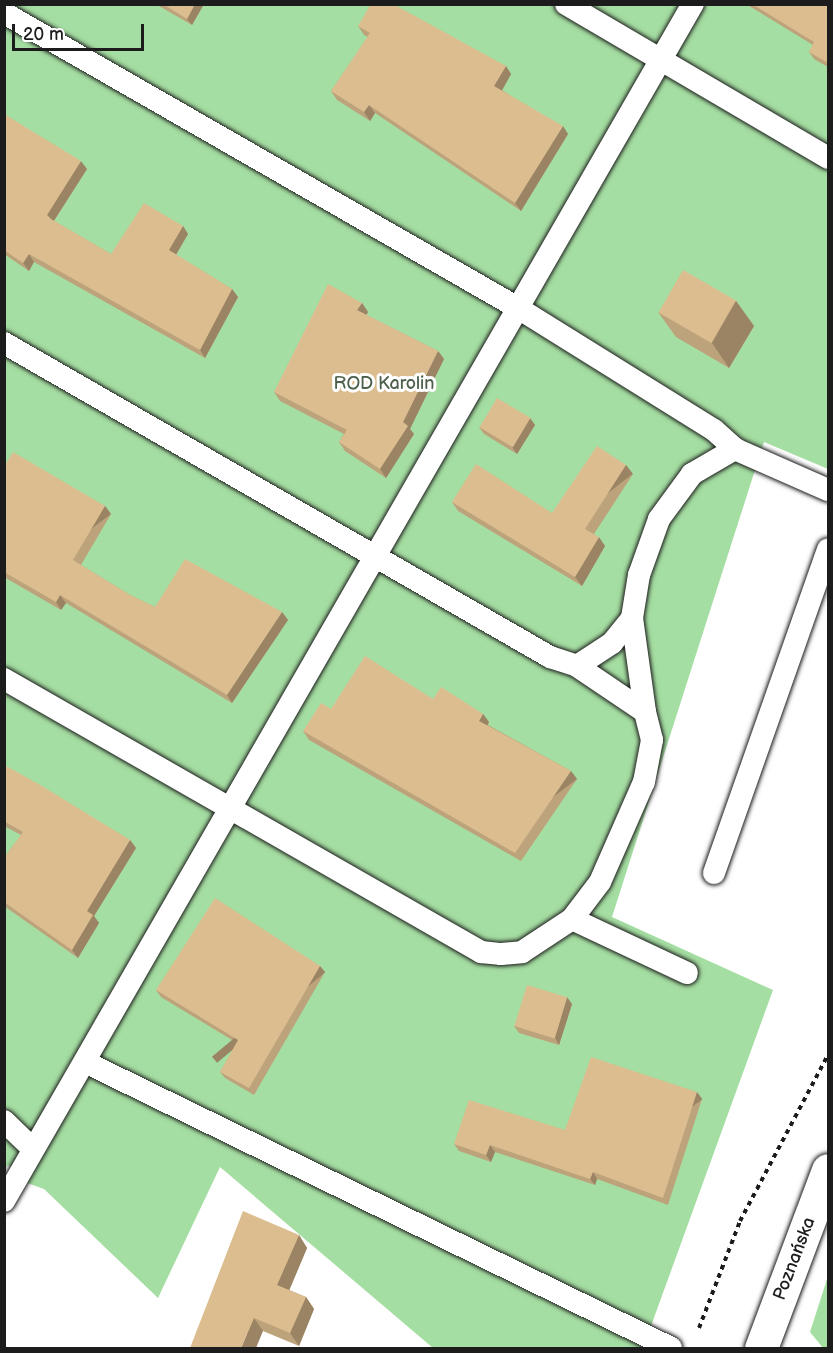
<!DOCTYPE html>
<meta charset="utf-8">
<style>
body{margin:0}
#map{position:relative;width:833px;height:1353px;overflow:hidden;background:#fff;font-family:"Balsamiq Sans",sans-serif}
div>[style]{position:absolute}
.green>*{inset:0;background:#a5dea2}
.path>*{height:4px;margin-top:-2px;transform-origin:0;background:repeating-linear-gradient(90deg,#1c1c1c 0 4.5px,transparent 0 9px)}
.roads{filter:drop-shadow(0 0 2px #1c1c1c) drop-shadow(0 0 2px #1c1c1c)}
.service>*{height:22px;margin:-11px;padding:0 11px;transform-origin:11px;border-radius:11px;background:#fff}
.tertiary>*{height:33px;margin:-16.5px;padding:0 16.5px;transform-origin:16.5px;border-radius:16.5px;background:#fff}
.wall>*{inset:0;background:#bda37b}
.shaded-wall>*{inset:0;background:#9a8464;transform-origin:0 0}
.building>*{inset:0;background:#dcbd8f;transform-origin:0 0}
span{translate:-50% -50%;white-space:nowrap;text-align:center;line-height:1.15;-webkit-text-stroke:6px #fff;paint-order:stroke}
.park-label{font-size:18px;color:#4c604b}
.street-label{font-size:18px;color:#1c1c1c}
.frame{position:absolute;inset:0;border:6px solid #1c1c1c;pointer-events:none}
.scale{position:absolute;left:12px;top:24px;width:132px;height:27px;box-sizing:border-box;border:3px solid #1c1c1c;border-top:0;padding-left:8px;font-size:18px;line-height:21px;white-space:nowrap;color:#1c1c1c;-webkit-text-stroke:4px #fff;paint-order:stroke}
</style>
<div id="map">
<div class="green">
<div style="clip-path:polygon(5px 5px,828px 5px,828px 469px,764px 442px,612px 917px,773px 990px,643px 1348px,433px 1348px,220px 1167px,158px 1298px,44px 1189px,27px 1183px,8px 1165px,5px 1169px)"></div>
<div style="clip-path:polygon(828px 1276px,828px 1348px,823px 1348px,810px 1332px)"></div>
</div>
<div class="path">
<div style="left:699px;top:1328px;width:115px;rotate:-69deg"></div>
<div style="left:740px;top:1221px;width:188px;rotate:-62.1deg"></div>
</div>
<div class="roads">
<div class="service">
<div style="left:566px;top:4px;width:304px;rotate:30.4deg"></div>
<div style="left:4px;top:13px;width:593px;rotate:29.85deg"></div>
<div style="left:518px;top:308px;width:231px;rotate:31.9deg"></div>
<div style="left:714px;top:430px;width:28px;rotate:42deg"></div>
<div style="left:735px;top:449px;width:102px;rotate:23.8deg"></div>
<div style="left:4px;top:343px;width:630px;rotate:29.9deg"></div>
<div style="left:550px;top:657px;width:28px;rotate:18deg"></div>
<div style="left:577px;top:666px;width:42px;rotate:-33.3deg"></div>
<div style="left:612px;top:643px;width:32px;rotate:-51deg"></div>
<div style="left:632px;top:618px;width:44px;rotate:-80.8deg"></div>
<div style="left:639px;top:575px;width:59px;rotate:-70.3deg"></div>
<div style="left:659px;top:519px;width:56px;rotate:-53.7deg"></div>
<div style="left:692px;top:474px;width:50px;rotate:-30.2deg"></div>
<div style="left:632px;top:618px;width:95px;rotate:82.1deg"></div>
<div style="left:4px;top:679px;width:550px;rotate:29.78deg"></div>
<div style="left:481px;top:952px;width:20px;rotate:6deg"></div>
<div style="left:501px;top:954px;width:21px;rotate:-5deg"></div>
<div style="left:522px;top:952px;width:60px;rotate:-33.4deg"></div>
<div style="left:572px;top:919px;width:46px;rotate:-52.9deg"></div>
<div style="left:600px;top:882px;width:109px;rotate:-66.3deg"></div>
<div style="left:644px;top:782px;width:43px;rotate:-79.2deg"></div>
<div style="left:652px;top:740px;width:29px;rotate:-104deg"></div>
<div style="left:645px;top:712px;width:82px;rotate:-145.9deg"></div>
<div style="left:714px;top:873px;width:343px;rotate:-70.6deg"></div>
<div style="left:572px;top:919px;width:127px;rotate:25.2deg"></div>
<div style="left:85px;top:1062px;width:652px;rotate:26.01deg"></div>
<div style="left:4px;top:1121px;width:39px;rotate:44deg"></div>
<div style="left:4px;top:1201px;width:1381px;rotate:-60.08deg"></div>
</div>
<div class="tertiary">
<div style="left:761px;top:1348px;width:190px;rotate:-69.4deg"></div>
</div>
</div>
<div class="wall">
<div style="clip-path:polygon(158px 4px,204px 4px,192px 25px,159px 6px)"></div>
<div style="clip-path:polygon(746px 4px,828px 4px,828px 67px,814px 59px,809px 52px,813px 45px)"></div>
<div style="clip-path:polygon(358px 26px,506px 66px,511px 74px,502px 90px,568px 134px,521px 211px,375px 113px,370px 121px,337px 100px,331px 91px,368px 37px,364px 35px)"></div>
<div style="clip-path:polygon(4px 114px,87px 169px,54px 221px,111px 254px,183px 226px,188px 234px,176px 255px,232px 289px,238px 297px,205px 358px,34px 262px,29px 271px,4px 254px)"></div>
<div style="clip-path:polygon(736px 301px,754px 326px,729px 368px,676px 337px,658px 312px)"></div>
<div style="clip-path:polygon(362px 303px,368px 312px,366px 315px,438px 351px,444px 359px,410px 429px,414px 434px,386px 478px,345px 451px,339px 442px,344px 434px,280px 401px,274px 392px)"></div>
<div style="clip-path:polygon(530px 418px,535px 425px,517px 454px,484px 434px,479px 427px)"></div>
<div style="clip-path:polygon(626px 465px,633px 474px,594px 534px,605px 546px,582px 586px,458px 511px,452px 502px,552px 513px)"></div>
<div style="clip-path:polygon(4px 467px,105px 506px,111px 514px,81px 565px,130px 595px,155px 607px,282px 612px,288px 620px,232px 703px,66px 603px,61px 610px,4px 577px)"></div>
<div style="clip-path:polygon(331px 709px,483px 714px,489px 722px,488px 725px,571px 771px,577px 779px,521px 861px,309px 740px,303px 731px)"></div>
<div style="clip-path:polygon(4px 768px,130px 840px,136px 848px,94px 916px,99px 923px,78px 958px,4px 906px,4px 858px,21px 835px,4px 826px)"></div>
<div style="clip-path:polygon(320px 966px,325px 972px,254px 1095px,225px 1078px,220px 1072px,237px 1043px,161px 997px,156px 990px)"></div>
<div style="clip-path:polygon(572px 1004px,559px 1045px,519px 1033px,514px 1026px)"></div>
<div style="clip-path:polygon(697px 1092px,702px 1099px,668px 1205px,597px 1179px,595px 1185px,495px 1152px,491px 1162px,459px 1151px,454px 1144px,565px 1130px)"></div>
<div style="clip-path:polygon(299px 1235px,307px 1248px,289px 1290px,306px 1297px,314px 1309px,299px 1346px,263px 1331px,190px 1348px)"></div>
</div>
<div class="shaded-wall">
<div style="clip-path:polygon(195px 4px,204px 4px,192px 25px,187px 19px)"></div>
<div style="clip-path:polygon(506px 66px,511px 74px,500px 94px,494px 86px)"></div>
<div style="clip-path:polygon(369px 105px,375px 113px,370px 121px,364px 112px)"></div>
<div style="clip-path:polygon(563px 126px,568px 134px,521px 211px,515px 203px)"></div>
<div style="clip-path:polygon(81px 161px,87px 169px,53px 222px,47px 215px)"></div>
<div style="clip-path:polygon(183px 226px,188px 234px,174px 258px,169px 250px)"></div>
<div style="clip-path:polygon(29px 254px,34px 262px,29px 271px,23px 263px)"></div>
<div style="clip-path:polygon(232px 289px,238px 297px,205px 358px,200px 350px)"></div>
<div style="clip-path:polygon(736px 301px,754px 326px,729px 368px,712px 343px)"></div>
<div style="clip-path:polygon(362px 303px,368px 312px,364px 319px,357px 310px)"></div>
<div style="clip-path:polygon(438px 351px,444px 359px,410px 429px,414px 434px,386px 478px,380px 469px)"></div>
<div style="clip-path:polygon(530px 418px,535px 425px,517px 454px,512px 447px)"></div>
<div style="left:626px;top:465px;width:11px;height:76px;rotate:52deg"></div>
<div style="left:105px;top:506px;width:10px;height:63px;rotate:53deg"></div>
<div style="clip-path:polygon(599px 537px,605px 546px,582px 586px,575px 577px)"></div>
<div style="clip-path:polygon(60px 595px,66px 603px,61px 610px,56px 602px)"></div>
<div style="clip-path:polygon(282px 612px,288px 620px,232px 703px,227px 695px)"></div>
<div style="clip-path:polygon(483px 714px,489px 722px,485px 729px,479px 721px)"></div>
<div style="left:571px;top:771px;width:10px;height:99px;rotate:53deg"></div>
<div style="clip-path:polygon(130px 840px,136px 848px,94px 916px,99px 923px,78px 958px,72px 950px,87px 911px)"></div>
<div style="left:320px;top:966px;width:8px;height:141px;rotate:50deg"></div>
<div style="clip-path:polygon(567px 997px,572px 1004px,559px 1045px,555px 1038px)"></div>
<div style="left:697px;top:1092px;width:9px;height:111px;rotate:54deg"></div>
<div style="clip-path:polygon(490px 1145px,495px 1152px,491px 1162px,486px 1155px)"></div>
<div style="clip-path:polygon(593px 1172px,597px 1179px,595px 1185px,590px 1179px)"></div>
<div style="clip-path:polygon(299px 1235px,307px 1248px,286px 1298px,277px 1285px)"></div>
<div style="clip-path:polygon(306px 1297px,314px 1309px,299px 1346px,290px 1333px)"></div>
<div style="clip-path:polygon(254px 1318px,263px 1331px,256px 1348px,241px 1348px)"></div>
</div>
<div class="building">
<div style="clip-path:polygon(163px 4px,195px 4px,187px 19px)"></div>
<div style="clip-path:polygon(371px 4px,393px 4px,506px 66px,494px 86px,563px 126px,515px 203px,369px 105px,364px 112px,331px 91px,370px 33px,358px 26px)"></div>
<div style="clip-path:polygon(752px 4px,828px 4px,828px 63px,809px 52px,814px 42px)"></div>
<div style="clip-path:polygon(4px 114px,81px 161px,47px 215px,51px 219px,111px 254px,144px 203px,183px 226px,169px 250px,232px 289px,200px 350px,29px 254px,23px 263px,4px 250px)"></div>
<div style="left:683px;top:270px;width:61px;height:49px;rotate:30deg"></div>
<div style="clip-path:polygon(328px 284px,362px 303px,357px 310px,438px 351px,403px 422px,408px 426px,380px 469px,339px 442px,347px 430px,274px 392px)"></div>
<div style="left:497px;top:398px;width:39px;height:34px;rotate:31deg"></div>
<div style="clip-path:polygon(597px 446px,626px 465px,585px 529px,599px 537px,575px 577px,452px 502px,476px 464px,552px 513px)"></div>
<div style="clip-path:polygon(13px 452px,105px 506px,73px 560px,130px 595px,155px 607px,185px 559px,282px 612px,227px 695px,60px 595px,56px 602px,4px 572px,4px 467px)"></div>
<div style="clip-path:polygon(365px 656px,433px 699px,441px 687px,483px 714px,479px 721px,571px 771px,515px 853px,303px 731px,321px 703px,331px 709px)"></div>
<div style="clip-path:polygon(6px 766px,42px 786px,130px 840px,87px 911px,93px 915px,72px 950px,4px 902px,4px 858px,23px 832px,4px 821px,4px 768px)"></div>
<div style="clip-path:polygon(215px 898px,320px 966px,249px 1088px,220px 1072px,238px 1040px,156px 990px)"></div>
<div style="left:527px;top:985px;width:42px;height:43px;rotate:17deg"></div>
<div style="clip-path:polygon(591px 1057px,697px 1092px,663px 1198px,593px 1172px,590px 1179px,490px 1145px,486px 1155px,454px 1144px,469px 1100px,565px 1130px)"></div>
<div style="clip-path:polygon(243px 1211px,299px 1235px,277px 1285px,306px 1297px,290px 1333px,254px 1318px,241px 1348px,190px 1348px)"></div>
</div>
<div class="park-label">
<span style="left:384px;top:384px">ROD Karolin</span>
</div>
<div class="street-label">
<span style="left:795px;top:1259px;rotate:-69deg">Poznańska</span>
</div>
<div class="frame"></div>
<div class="scale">20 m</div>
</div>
